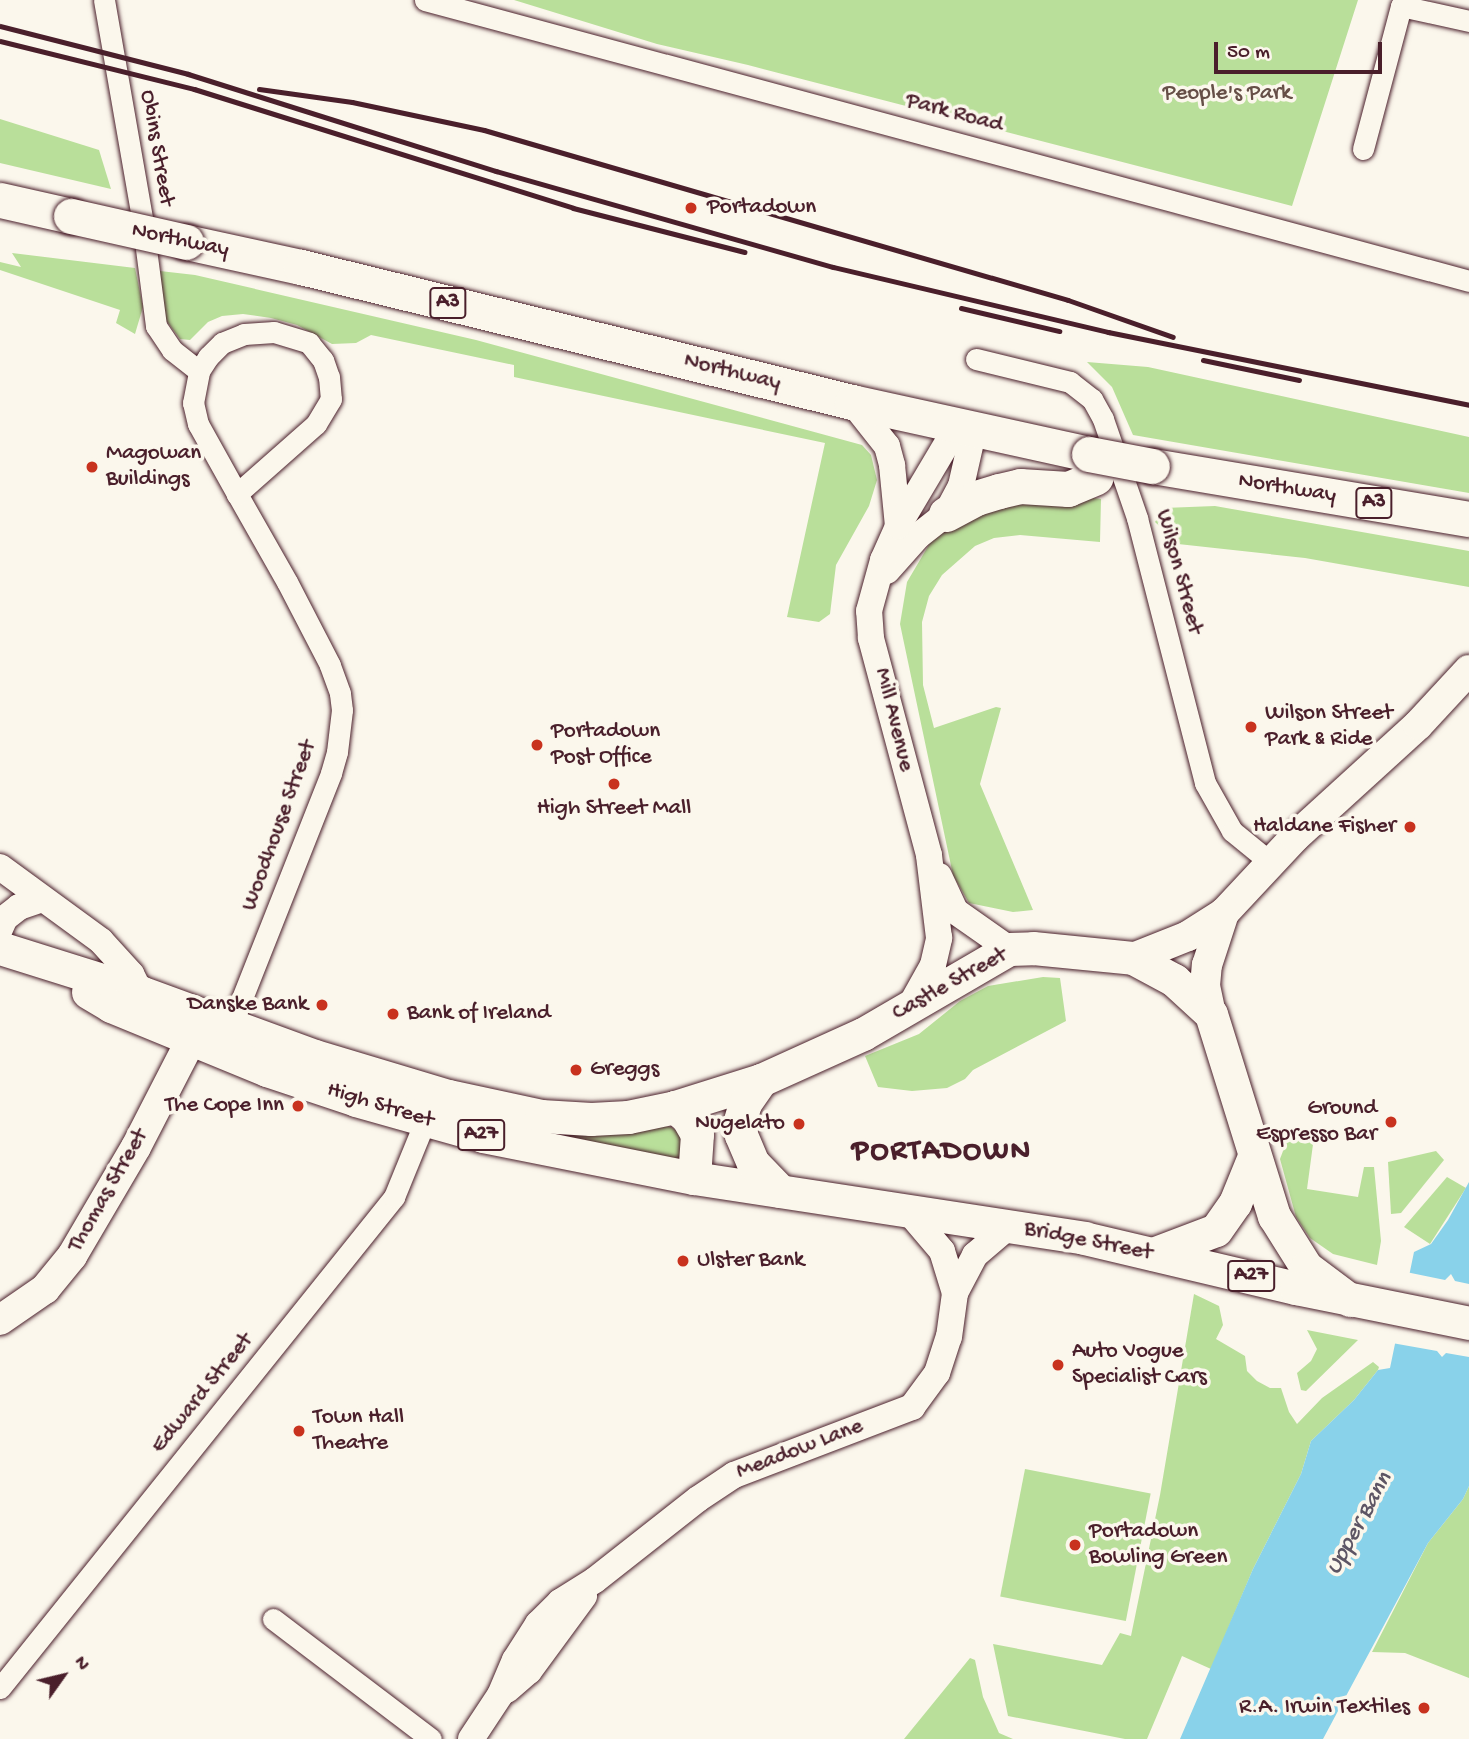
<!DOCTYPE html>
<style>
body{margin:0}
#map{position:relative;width:1469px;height:1739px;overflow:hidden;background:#fbf7ec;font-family:"Gochi Hand",sans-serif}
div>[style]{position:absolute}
.green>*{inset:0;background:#b9df9a;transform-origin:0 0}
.water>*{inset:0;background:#89d2ea}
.pier>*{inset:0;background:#fbf7ec}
.roads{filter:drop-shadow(0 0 2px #4a1f2b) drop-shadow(0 0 2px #4a1f2b)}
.minor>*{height:21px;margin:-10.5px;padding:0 10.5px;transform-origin:10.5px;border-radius:10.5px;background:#fbf7ec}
.tertiary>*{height:26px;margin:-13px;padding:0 13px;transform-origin:13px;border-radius:13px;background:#fbf7ec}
.secondary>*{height:30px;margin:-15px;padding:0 15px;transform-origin:15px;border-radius:15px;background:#fbf7ec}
.primary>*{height:33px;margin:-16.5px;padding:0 16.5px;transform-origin:16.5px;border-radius:16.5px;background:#fbf7ec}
.trunk>*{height:35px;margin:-17.5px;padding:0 17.5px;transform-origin:17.5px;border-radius:17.5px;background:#fbf7ec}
.rail>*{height:5px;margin:-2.5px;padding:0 2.5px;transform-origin:2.5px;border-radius:2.5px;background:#4a1f2b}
.bridges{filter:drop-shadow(0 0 2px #4a1f2b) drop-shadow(0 0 2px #4a1f2b)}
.trunk-bridge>*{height:35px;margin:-17.5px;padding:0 17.5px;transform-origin:17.5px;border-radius:17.5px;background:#fbf7ec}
.dots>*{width:19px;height:19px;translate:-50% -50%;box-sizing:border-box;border:4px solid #fbf7ec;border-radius:50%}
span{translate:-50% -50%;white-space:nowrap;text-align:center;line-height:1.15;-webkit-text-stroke:7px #fbf7ec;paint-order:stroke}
.shield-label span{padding:2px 5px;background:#fbf7ec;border:2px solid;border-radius:5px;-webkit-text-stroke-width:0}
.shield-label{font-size:21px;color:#4a1f2b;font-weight:700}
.park-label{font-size:23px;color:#664f47}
.street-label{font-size:23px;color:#4a1f2b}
.poi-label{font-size:23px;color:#4a1f2b}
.left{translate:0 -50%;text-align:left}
.right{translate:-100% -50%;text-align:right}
.water-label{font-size:24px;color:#5d5564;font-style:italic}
.district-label{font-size:30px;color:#4a1f2b;font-weight:700;letter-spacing:2px}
.north{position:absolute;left:28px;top:1641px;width:70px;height:70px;-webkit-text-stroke:5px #fbf7ec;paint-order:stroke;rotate:56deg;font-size:19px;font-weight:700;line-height:28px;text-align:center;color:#4a1f2b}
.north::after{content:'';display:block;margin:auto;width:24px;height:32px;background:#4a1f2b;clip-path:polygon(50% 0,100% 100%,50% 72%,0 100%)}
.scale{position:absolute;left:1214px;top:42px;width:168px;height:32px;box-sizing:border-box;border:4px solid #4a1f2b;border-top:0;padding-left:9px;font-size:21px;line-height:24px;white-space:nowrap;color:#4a1f2b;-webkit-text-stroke:5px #fbf7ec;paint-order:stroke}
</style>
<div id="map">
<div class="green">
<div style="clip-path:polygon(514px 0,1358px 0,1292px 206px,748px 65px,657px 44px)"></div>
<div style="clip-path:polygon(0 119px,99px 150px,111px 189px,0 163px)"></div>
<div style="clip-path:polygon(12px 253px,135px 268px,143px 307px,135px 334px,116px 323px,120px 310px,0 270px,0 262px,21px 267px)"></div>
<div style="clip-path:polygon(160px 271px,195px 275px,476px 340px,862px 445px,871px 455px,877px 480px,869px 506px,836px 565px,830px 614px,819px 622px,787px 617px,825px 443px,514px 377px,514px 365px,371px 335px,356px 343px,332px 344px,297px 325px,271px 318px,243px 314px,222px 316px,208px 322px,190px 340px,180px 339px,162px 315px)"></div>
<div style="clip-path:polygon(1087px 362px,1148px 367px,1469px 437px,1469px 493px,1133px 435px,1112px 387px)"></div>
<div style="clip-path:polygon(1071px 495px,1101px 499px,1100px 542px,1020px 535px,994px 538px,975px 546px,942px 575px,929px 596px,922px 622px,923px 685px,934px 728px,996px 707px,1001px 708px,980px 784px,1033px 910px,1013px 912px,969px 903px,953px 875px,900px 624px,907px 582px,930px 543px,975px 505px)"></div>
<div style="clip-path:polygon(1215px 506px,1469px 551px,1469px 587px,1305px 558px,1178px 544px,1155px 522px,1164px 508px)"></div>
<div style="clip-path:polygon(1043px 977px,1060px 978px,1066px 1021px,973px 1070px,965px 1079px,947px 1088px,912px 1091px,878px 1087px,865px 1056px,919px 1034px,960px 1001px,988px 986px)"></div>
<div style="clip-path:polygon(653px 1124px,671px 1127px,685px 1137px,683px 1161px,555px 1142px,559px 1129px)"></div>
<div style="clip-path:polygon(1303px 1135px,1314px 1137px,1307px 1189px,1358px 1197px,1364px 1167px,1374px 1167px,1381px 1241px,1377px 1265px,1333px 1254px,1310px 1238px,1296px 1217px,1280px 1159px,1286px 1143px)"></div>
<div style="clip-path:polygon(1436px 1151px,1444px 1160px,1401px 1213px,1391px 1214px,1388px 1162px)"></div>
<div style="clip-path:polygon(1447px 1177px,1466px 1188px,1430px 1244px,1404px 1227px)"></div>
<div style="clip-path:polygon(1194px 1294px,1219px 1306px,1223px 1325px,1216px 1339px,1245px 1356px,1247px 1371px,1257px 1381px,1270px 1388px,1281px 1388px,1289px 1412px,1297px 1424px,1322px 1398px,1373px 1362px,1379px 1367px,1378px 1370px,1354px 1400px,1311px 1441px,1301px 1474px,1253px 1569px,1211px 1669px,1182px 1656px,1147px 1739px,1125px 1739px,1008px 1716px,993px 1644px,1102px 1665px,1120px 1633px,1131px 1636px,1160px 1495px)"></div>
<div style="clip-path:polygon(1307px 1330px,1358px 1340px,1306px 1391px,1301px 1390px,1297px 1373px,1311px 1361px,1317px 1349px)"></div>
<div style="left:1025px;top:1469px;width:128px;height:130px;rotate:11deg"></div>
<div style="clip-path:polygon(1469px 1486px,1469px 1678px,1405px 1653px,1372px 1652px,1428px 1543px,1463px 1499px)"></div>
<div style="clip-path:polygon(970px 1658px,975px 1660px,983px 1697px,999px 1733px,1013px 1739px,904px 1739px)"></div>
</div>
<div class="water">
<div style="clip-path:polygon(1469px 1182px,1469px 1486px,1463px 1499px,1428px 1543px,1323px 1739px,1180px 1739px,1253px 1569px,1301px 1474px,1311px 1441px,1354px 1400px,1378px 1370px,1390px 1368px,1414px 1252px,1431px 1244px,1448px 1220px)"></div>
</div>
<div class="pier">
<div style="clip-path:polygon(1406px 1272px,1445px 1280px,1451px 1274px,1455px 1281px,1469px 1284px,1469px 1357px,1446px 1353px,1442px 1357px,1437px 1351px,1392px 1343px)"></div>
</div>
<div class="roads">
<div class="minor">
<div style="left:104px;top:0;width:221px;rotate:80.1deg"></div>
<div style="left:142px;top:218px;width:109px;rotate:82.6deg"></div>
<div style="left:156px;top:326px;width:29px;rotate:56deg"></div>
<div style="left:172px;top:350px;width:34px;rotate:38deg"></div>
<div style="left:425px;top:0;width:1081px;rotate:15.06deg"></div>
<div style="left:1363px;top:149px;width:148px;rotate:-75.1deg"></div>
<div style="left:1401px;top:6px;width:70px;rotate:12.4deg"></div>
<div style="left:976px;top:359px;width:97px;rotate:13.7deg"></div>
<div style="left:1070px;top:382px;width:28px;rotate:38deg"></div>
<div style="left:1092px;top:399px;width:23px;rotate:61deg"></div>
<div style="left:1103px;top:419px;width:105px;rotate:71deg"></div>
<div style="left:1137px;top:518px;width:274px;rotate:75.6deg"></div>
<div style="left:1205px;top:783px;width:55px;rotate:60.6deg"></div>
<div style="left:1232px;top:831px;width:49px;rotate:39.2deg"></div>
<div style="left:231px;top:1026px;width:272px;rotate:-68.4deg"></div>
<div style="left:331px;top:773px;width:22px;rotate:-74deg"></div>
<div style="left:337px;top:752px;width:42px;rotate:-83.2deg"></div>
<div style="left:342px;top:710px;width:17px;rotate:-97deg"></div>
<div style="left:340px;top:693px;width:30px;rotate:-110deg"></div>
<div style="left:330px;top:665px;width:93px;rotate:-117.4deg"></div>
<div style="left:287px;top:582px;width:101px;rotate:-119.6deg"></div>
<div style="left:237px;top:494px;width:80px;rotate:-119.1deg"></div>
<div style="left:198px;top:424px;width:22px;rotate:-103deg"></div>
<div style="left:193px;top:403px;width:33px;rotate:-79deg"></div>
<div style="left:199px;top:371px;width:17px;rotate:-57deg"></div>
<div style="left:208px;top:357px;width:20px;rotate:-45deg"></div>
<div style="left:222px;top:343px;width:24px;rotate:-22deg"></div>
<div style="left:244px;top:334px;width:30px;rotate:-4deg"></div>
<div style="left:274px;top:332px;width:37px;rotate:17deg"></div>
<div style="left:309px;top:343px;width:22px;rotate:51deg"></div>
<div style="left:323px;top:360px;width:18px;rotate:71deg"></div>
<div style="left:329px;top:377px;width:22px;rotate:85deg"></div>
<div style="left:331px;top:399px;width:29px;rotate:121deg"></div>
<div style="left:316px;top:424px;width:106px;rotate:138.5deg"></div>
<div style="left:273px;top:1619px;width:198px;rotate:37.2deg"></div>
<div style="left:0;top:1688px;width:630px;rotate:-51.25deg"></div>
<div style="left:394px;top:1197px;width:82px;rotate:-67.8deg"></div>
</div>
<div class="tertiary">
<div style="left:852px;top:402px;width:56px;rotate:51.5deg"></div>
<div style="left:887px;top:446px;width:20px;rotate:75deg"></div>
<div style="left:892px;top:465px;width:61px;rotate:84.4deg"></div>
<div style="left:887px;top:571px;width:47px;rotate:-48.5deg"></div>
<div style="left:918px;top:536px;width:36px;rotate:-38deg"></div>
<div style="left:946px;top:514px;width:32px;rotate:-62deg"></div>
<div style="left:961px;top:486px;width:58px;rotate:-77.2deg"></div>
<div style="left:0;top:867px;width:125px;rotate:36.2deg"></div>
<div style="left:101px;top:941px;width:45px;rotate:47.7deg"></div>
<div style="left:131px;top:974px;width:20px;rotate:63deg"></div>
<div style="left:939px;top:876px;width:38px;rotate:65deg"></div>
<div style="left:955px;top:911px;width:66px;rotate:35.1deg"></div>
<div style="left:0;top:929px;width:12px;rotate:-66deg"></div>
<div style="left:5px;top:918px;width:18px;rotate:-38deg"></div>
<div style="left:19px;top:907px;width:24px;rotate:-19deg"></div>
<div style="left:909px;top:1008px;width:49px;rotate:-60.8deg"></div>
<div style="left:933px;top:965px;width:28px;rotate:-77deg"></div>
<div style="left:939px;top:938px;width:84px;rotate:-96.9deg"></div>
<div style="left:929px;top:855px;width:225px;rotate:-105deg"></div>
<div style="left:871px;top:638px;width:27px;rotate:-94deg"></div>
<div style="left:869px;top:611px;width:53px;rotate:-74.6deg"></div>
<div style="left:883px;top:560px;width:37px;rotate:-66deg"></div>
<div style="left:898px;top:526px;width:117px;rotate:-59.3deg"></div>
<div style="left:909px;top:1212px;width:51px;rotate:49.8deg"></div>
<div style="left:942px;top:1251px;width:44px;rotate:72.8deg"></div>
<div style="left:507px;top:1690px;width:29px;rotate:-41deg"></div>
<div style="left:529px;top:1671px;width:93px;rotate:-53.7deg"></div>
<div style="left:471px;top:1739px;width:53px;rotate:-56.6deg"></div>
<div style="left:500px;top:1695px;width:38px;rotate:-67deg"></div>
<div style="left:515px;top:1660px;width:43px;rotate:-57.4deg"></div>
<div style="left:538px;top:1624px;width:31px;rotate:-45deg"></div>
<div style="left:560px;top:1602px;width:41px;rotate:-32.2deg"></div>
<div style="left:595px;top:1580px;width:131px;rotate:-38.2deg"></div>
<div style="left:698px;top:1499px;width:43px;rotate:-33.7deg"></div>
<div style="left:734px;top:1475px;width:191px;rotate:-20.9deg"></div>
<div style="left:912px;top:1407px;width:42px;rotate:-53.7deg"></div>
<div style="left:937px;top:1373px;width:38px;rotate:-72deg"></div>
<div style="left:949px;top:1337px;width:44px;rotate:-82.2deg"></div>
<div style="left:955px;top:1293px;width:43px;rotate:-62.2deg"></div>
<div style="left:975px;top:1255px;width:43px;rotate:-40.3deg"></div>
</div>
<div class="secondary">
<div style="left:1133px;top:958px;width:59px;rotate:-21.8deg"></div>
<div style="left:1188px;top:936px;width:43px;rotate:-32.6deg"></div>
<div style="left:1224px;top:913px;width:104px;rotate:-46.9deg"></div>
<div style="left:1295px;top:837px;width:166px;rotate:-42.3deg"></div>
<div style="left:1418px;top:725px;width:75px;rotate:-47.2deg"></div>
<div style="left:1211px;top:1014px;width:29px;rotate:-102deg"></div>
<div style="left:1205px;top:986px;width:21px;rotate:-85deg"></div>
<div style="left:1207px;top:965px;width:55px;rotate:-71.9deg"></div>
<div style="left:0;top:1320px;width:55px;rotate:-34.6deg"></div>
<div style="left:45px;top:1289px;width:43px;rotate:-50.7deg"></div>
<div style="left:72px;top:1256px;width:126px;rotate:-59.6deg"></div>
<div style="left:136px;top:1147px;width:120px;rotate:-62.8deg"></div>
</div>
<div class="primary">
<div style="left:0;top:948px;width:147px;rotate:17.4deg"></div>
<div style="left:140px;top:992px;width:186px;rotate:20.1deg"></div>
<div style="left:315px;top:1056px;width:139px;rotate:16.7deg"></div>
<div style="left:448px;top:1096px;width:95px;rotate:12.1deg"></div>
<div style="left:541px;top:1116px;width:50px;rotate:3.4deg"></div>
<div style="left:591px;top:1119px;width:37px;rotate:-3deg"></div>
<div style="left:628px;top:1117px;width:48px;rotate:-12deg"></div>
<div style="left:675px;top:1107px;width:90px;rotate:-17.4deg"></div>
<div style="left:761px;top:1080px;width:112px;rotate:-24.3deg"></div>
<div style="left:863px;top:1034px;width:169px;rotate:-30.2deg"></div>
<div style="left:1009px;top:949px;width:24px;rotate:-2deg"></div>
<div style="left:1033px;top:948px;width:100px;rotate:5.7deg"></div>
<div style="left:1133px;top:958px;width:47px;rotate:28.2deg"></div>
<div style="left:1174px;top:980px;width:50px;rotate:42.6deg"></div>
<div style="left:1211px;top:1014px;width:212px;rotate:72.7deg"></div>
<div style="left:1274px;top:1216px;width:60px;rotate:57.9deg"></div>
<div style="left:1306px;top:1267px;width:55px;rotate:36.9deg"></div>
<div style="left:88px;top:992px;width:27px;rotate:31deg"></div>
<div style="left:111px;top:1006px;width:169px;rotate:22.3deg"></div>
<div style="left:267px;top:1070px;width:94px;rotate:18.6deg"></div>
<div style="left:356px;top:1100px;width:132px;rotate:15.8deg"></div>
<div style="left:483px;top:1136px;width:215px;rotate:11.3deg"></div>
<div style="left:694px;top:1178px;width:395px;rotate:8.7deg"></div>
<div style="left:1084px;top:1238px;width:218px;rotate:13.3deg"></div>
<div style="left:1296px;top:1288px;width:177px;rotate:11.4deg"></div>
<div style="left:761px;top:1080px;width:28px;rotate:125deg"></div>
<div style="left:745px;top:1103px;width:19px;rotate:106deg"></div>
<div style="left:740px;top:1121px;width:14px;rotate:86deg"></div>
<div style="left:741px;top:1135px;width:30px;rotate:67deg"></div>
<div style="left:753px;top:1163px;width:39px;rotate:46deg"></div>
<div style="left:675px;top:1107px;width:16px;rotate:40deg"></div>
<div style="left:687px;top:1117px;width:20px;rotate:60deg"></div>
<div style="left:697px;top:1134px;width:44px;rotate:93.9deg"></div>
<div style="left:1153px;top:1254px;width:67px;rotate:-20.9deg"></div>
<div style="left:1216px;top:1230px;width:33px;rotate:-55deg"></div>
<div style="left:1235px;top:1203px;width:48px;rotate:-67.8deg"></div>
</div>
<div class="trunk">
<div style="left:0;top:200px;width:73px;rotate:12.7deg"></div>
<div style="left:186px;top:242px;width:118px;rotate:12.3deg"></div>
<div style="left:301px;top:267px;width:567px;rotate:13.77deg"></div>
<div style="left:852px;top:402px;width:243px;rotate:12.4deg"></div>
<div style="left:1152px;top:466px;width:321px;rotate:9.5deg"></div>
<div style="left:946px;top:514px;width:34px;rotate:-28deg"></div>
<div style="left:976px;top:498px;width:24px;rotate:-17deg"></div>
<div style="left:999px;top:491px;width:22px;rotate:-13deg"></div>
<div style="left:1020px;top:486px;width:48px;rotate:3.6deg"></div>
<div style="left:1068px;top:489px;width:30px;rotate:-23deg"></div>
</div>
</div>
<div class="rail">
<div style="left:0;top:26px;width:194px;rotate:14.3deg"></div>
<div style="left:188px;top:74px;width:323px;rotate:17.5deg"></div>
<div style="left:496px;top:171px;width:350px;rotate:15.9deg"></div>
<div style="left:833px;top:267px;width:283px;rotate:13.3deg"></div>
<div style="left:1108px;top:332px;width:368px;rotate:11.4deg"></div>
<div style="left:0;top:41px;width:200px;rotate:13.9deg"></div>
<div style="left:194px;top:89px;width:397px;rotate:17.4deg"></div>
<div style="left:573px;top:208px;width:177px;rotate:14.4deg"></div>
<div style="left:259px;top:89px;width:94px;rotate:8deg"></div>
<div style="left:352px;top:102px;width:135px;rotate:12deg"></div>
<div style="left:484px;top:130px;width:608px;rotate:16.23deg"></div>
<div style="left:1068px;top:300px;width:111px;rotate:19.4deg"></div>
<div style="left:961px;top:308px;width:101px;rotate:13.2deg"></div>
<div style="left:1203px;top:360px;width:98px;rotate:11.8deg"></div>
</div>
<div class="bridges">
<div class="trunk-bridge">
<div style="left:71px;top:216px;width:118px;rotate:12.7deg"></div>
<div style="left:1089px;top:454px;width:64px;rotate:10.8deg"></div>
</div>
</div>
<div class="dots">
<div style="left:691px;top:208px;background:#c8321e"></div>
<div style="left:92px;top:467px;background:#c8321e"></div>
<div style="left:1251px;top:727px;background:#c8321e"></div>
<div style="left:537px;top:745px;background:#c8321e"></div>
<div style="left:614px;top:784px;background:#c8321e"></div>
<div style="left:1410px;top:827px;background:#c8321e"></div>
<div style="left:322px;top:1005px;background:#c8321e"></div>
<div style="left:393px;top:1014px;background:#c8321e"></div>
<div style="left:576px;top:1070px;background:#c8321e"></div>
<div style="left:298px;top:1106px;background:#c8321e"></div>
<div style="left:1391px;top:1122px;background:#c8321e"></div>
<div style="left:799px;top:1124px;background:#c8321e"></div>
<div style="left:683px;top:1261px;background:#c8321e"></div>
<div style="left:1058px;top:1365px;background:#c8321e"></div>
<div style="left:299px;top:1431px;background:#c8321e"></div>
<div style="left:1075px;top:1545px;background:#c8321e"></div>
<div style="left:1424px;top:1708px;background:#c8321e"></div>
</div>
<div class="shield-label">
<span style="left:448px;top:303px">A3</span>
<span style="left:1374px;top:503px">A3</span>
<span style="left:481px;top:1135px">A27</span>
<span style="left:1251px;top:1276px">A27</span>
</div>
<div class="park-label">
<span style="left:1227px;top:94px">People's Park</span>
</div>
<div class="street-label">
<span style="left:954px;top:114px;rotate:15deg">Park Road</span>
<span style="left:156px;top:148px;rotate:80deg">Obins Street</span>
<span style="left:180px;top:241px;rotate:12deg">Northway</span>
<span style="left:732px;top:373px;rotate:14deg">Northway</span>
<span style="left:1287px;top:489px;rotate:9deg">Northway</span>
<span style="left:1178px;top:572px;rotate:75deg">Wilson Street</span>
<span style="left:893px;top:720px;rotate:76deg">Mill Avenue</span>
<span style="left:280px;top:826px;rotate:-70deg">Woodhouse Street</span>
<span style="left:950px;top:985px;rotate:-29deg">Castle Street</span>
<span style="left:380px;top:1106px;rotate:17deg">High Street</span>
<span style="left:109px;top:1191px;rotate:-60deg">Thomas Street</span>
<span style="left:1088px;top:1242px;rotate:11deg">Bridge Street</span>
<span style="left:203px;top:1394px;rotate:-51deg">Edward Street</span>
<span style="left:800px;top:1450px;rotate:-21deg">Meadow Lane</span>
</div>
<div class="poi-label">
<span class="left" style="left:707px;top:208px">Portadown</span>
<span class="left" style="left:106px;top:467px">Magowan<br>Buildings</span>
<span class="left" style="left:1265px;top:727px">Wilson Street<br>Park &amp; Ride</span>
<span class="left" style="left:551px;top:745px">Portadown<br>Post Office</span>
<span style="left:614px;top:809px">High Street Mall</span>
<span class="right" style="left:1396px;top:827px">Haldane Fisher</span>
<span class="right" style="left:308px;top:1005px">Danske Bank</span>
<span class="left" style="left:407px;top:1014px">Bank of Ireland</span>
<span class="left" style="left:590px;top:1070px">Greggs</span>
<span class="right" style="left:284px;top:1106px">The Cope Inn</span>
<span class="right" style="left:1377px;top:1122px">Ground<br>Espresso Bar</span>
<span class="right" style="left:785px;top:1124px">Nugelato</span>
<span class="left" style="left:697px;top:1261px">Ulster Bank</span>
<span class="left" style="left:1072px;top:1365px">Auto Vogue<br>Specialist Cars</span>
<span class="left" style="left:313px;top:1431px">Town Hall<br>Theatre</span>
<span class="left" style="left:1089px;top:1545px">Portadown<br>Bowling Green</span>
<span class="right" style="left:1410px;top:1708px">R.A. Irwin Textiles</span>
</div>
<div class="water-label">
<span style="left:1360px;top:1524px;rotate:-61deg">Upper Bann</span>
</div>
<div class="district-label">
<span style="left:942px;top:1153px">PORTADOWN</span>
</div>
<div class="north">N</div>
<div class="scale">50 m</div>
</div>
